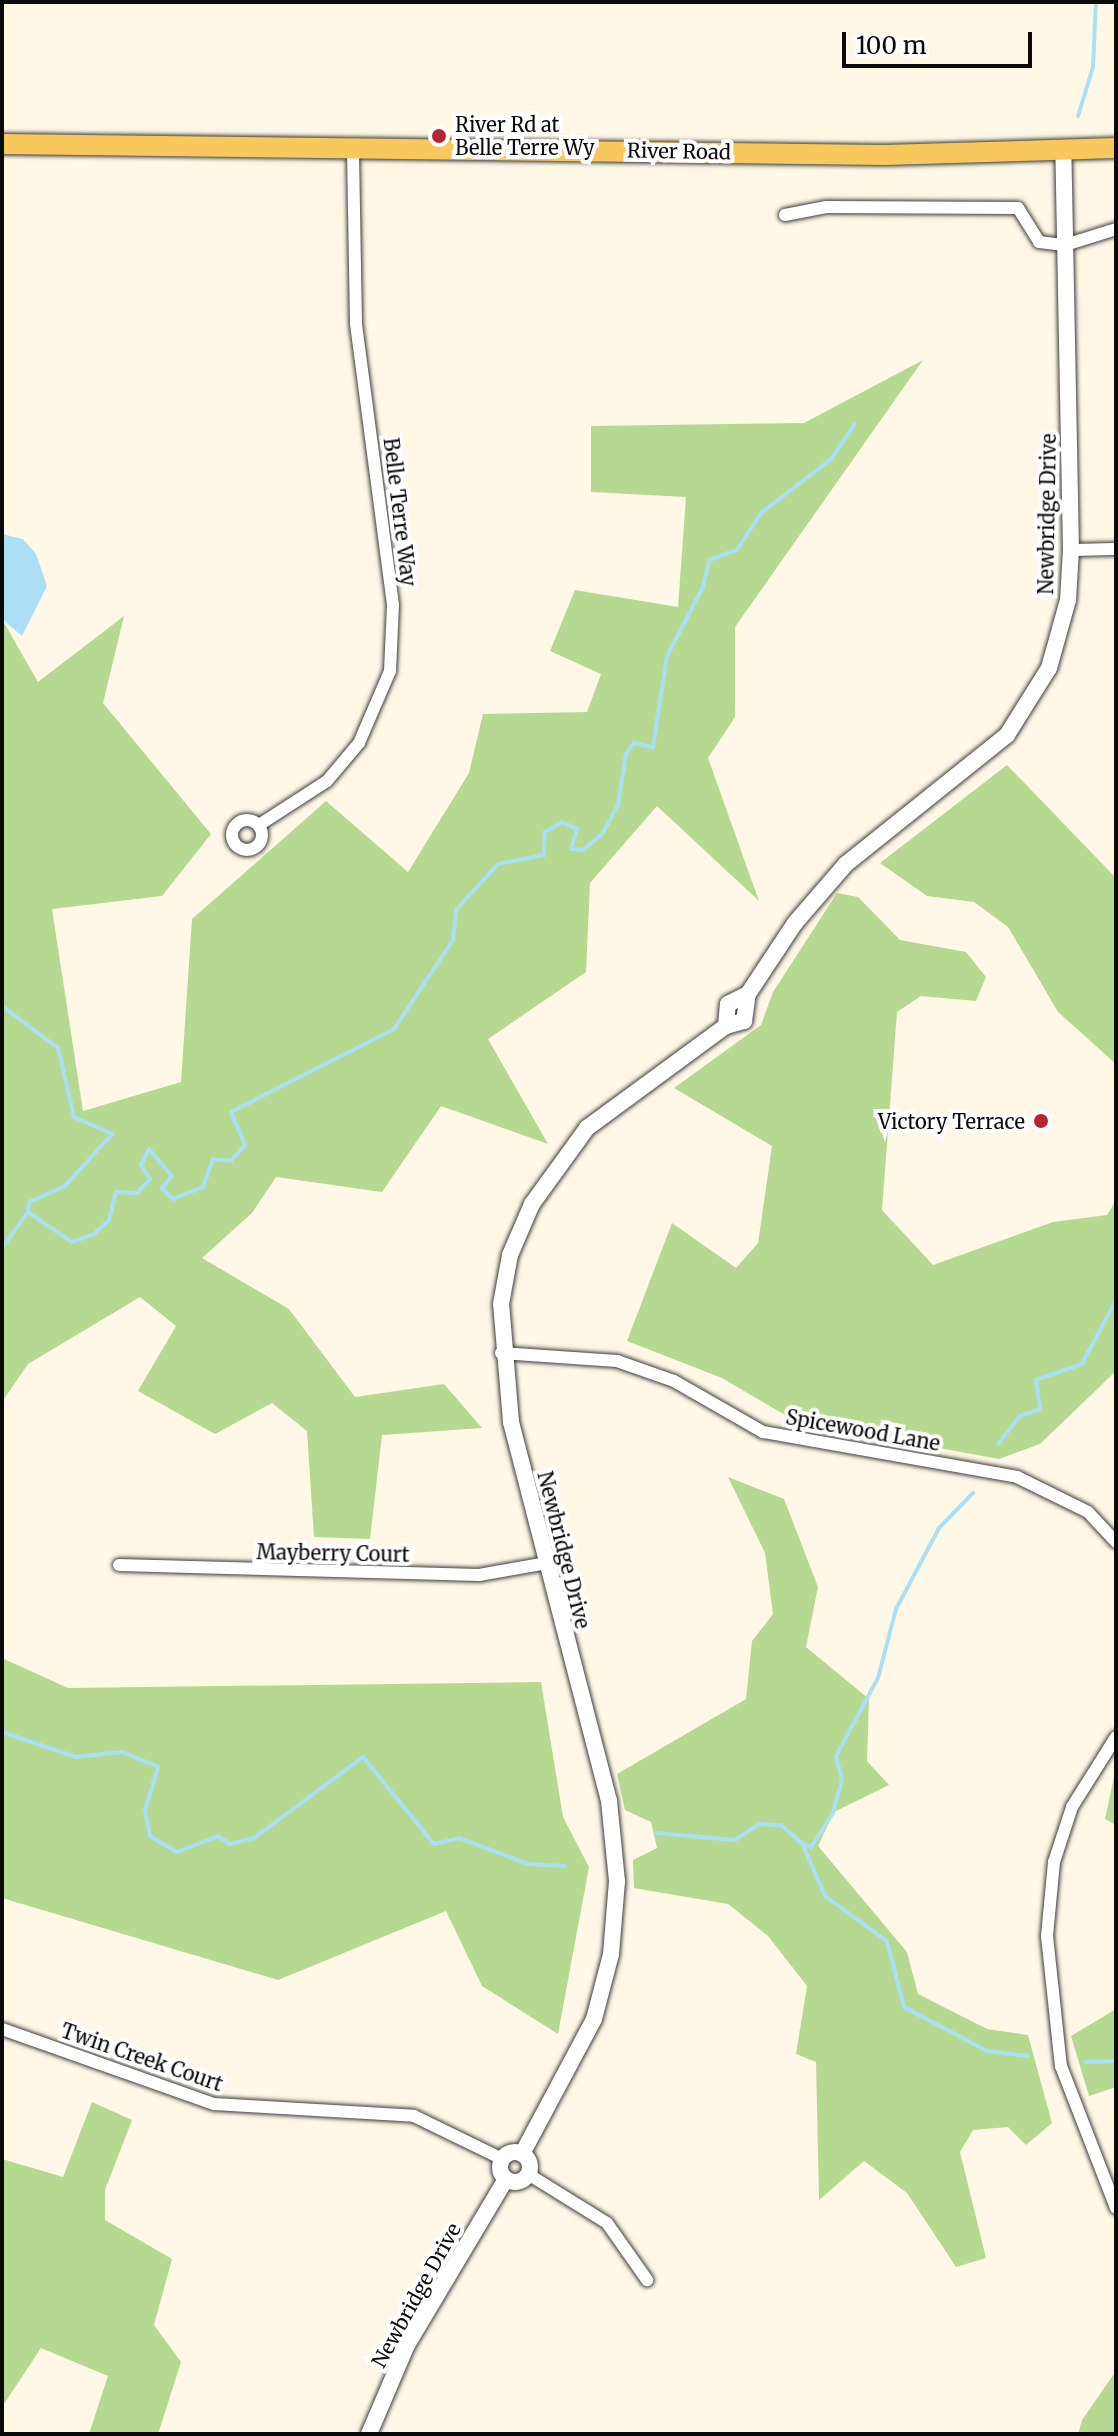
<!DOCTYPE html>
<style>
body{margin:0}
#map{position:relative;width:1118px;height:2436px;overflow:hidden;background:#fff8e6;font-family:Merriweather,serif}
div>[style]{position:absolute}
.forest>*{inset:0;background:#b6d991}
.water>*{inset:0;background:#abdff6}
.stream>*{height:4px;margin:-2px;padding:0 2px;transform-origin:2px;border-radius:2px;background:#abdff6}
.roads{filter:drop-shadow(0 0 2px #3d3d3d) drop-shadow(0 0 2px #3d3d3d)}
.minor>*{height:12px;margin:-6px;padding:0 6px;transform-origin:6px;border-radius:6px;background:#fff}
.minor>.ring{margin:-6px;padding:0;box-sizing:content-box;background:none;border:12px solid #fff;border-radius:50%}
.tertiary>*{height:16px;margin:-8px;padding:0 8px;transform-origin:8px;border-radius:8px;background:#fff}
.tertiary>.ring{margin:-8px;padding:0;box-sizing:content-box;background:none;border:16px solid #fff;border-radius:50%}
.primary>*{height:20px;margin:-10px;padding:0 10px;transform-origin:10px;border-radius:10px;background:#f9c85c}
.dots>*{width:22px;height:22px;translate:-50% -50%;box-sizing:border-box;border:4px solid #fff;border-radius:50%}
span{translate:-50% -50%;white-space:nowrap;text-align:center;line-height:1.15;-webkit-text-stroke:8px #fff;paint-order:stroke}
.poi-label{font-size:20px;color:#0a0a0a}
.left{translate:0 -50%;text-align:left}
.right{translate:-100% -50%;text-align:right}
.street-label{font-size:20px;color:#0a0a0a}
.frame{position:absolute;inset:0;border:4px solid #0a0a0a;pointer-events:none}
.scale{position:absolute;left:842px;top:32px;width:190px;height:36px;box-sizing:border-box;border:4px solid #0a0a0a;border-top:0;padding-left:10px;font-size:24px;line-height:28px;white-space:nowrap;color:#0a0a0a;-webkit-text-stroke:6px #fff;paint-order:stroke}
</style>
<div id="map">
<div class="forest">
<div style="clip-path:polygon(923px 360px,735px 627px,735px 717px,708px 758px,759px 901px,657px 806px,590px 883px,586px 972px,488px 1039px,548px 1144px,441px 1106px,382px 1192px,276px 1177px,252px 1213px,202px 1258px,289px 1309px,355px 1397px,444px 1384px,482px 1428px,382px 1435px,370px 1539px,314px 1537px,307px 1431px,272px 1403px,215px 1434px,138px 1391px,176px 1326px,140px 1297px,28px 1364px,2px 1402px,2px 619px,38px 682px,124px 616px,103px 703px,211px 834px,162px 896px,52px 909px,83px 1111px,181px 1082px,192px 919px,326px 801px,408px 872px,469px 773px,483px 714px,587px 712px,601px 674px,550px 651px,575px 590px,678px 607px,686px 497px,591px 492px,591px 426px,804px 423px)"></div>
<div style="clip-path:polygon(1007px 765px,1116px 878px,1116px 1064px,1058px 1012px,1008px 927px,974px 902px,927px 896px,880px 863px)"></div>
<div style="clip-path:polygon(837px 893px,858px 897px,900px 940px,966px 952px,986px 977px,976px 1001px,921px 996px,897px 1012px,882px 1210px,933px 1265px,1053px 1222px,1107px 1215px,1116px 1200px,1116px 1371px,1040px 1444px,999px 1459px,797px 1422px,722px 1378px,627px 1341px,672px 1223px,736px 1268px,758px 1243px,772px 1146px,674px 1088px,761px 1025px,773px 992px)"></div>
<div style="clip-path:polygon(728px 1477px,784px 1499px,818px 1587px,806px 1647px,869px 1699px,867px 1761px,889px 1785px,834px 1812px,818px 1846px,907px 1952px,918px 1994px,987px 2029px,1028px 2035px,1052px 2123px,1026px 2145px,1008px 2127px,973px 2130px,960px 2152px,986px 2258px,956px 2267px,907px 2193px,864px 2161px,819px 2200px,816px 2062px,796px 2054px,807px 1986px,768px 1936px,728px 1904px,634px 1888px,633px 1860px,657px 1848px,651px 1822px,625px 1810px,617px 1774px,746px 1699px,752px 1641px,773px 1614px,765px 1553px)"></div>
<div style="clip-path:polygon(2px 1658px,68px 1688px,541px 1682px,563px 1817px,589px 1867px,558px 2034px,482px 1986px,446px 1911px,278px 1980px,2px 1898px)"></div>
<div style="clip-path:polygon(1116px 1768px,1116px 1825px,1105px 1819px)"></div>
<div style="clip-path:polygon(1116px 2009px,1116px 2087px,1089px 2096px,1071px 2036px)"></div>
<div style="clip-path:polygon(92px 2102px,132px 2120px,105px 2190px,105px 2220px,172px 2259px,154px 2325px,181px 2362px,158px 2434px,89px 2434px,108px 2376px,41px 2348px,2px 2407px,2px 2159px,63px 2177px)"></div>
<div style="clip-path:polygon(1116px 2371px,1116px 2434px,1078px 2434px,1082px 2420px)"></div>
</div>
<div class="water">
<div style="clip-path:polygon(2px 534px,23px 539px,36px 554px,47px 586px,22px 636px,2px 619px)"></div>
</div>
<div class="stream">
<div style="left:1078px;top:116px;width:51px;rotate:-73deg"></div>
<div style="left:1093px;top:67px;width:65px;rotate:-87.4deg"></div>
<div style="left:2px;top:1006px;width:70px;rotate:36.9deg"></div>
<div style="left:58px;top:1048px;width:71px;rotate:76.9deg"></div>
<div style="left:74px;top:1117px;width:42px;rotate:24.1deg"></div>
<div style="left:112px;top:1134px;width:70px;rotate:132.1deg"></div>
<div style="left:65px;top:1186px;width:39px;rotate:156deg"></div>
<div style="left:29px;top:1202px;width:9px;rotate:96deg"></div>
<div style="left:2px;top:1248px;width:44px;rotate:-54.2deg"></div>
<div style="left:28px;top:1212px;width:53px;rotate:34.3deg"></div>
<div style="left:72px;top:1242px;width:23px;rotate:-20deg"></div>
<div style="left:94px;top:1234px;width:21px;rotate:-43deg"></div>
<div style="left:109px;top:1220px;width:29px;rotate:-76deg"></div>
<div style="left:116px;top:1192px;width:21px;rotate:3deg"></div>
<div style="left:137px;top:1193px;width:19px;rotate:-47deg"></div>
<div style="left:150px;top:1179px;width:17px;rotate:-123deg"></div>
<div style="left:141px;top:1165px;width:18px;rotate:-63deg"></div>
<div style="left:149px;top:1149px;width:35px;rotate:50deg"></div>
<div style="left:172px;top:1176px;width:16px;rotate:130deg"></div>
<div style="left:162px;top:1188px;width:16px;rotate:45deg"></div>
<div style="left:173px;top:1199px;width:32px;rotate:-22deg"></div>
<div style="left:203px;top:1187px;width:30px;rotate:-70deg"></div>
<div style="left:213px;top:1159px;width:18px;rotate:6deg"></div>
<div style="left:231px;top:1161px;width:21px;rotate:-49deg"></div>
<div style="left:245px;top:1145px;width:36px;rotate:-113deg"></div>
<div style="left:231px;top:1112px;width:183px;rotate:-27deg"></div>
<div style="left:394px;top:1029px;width:107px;rotate:-56.5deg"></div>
<div style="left:453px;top:940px;width:30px;rotate:-84deg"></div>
<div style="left:456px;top:910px;width:62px;rotate:-47.6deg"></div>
<div style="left:498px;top:864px;width:47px;rotate:-11.1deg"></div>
<div style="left:544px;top:855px;width:23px;rotate:-88deg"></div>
<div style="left:545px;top:832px;width:20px;rotate:-30deg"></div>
<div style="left:562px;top:822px;width:17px;rotate:25deg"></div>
<div style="left:577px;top:829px;width:21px;rotate:107deg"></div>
<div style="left:571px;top:849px;width:12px;rotate:5deg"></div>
<div style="left:583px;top:850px;width:25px;rotate:-40deg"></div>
<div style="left:602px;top:834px;width:33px;rotate:-61deg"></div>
<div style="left:618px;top:805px;width:52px;rotate:-81.1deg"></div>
<div style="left:626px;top:754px;width:14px;rotate:-54deg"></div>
<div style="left:634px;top:743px;width:19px;rotate:12deg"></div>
<div style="left:653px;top:747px;width:92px;rotate:-81.3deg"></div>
<div style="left:667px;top:656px;width:78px;rotate:-62.4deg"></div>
<div style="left:703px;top:587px;width:28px;rotate:-77deg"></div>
<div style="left:709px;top:560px;width:30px;rotate:-20deg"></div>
<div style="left:737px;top:550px;width:44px;rotate:-57deg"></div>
<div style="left:761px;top:513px;width:88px;rotate:-37.6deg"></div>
<div style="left:831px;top:459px;width:42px;rotate:-55.6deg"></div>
<div style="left:998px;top:1444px;width:36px;rotate:-52deg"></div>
<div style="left:1020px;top:1416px;width:21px;rotate:-19deg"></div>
<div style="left:1040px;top:1409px;width:29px;rotate:-98deg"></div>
<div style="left:1036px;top:1380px;width:49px;rotate:-19.2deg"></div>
<div style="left:1082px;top:1364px;width:72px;rotate:-62deg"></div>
<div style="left:2px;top:1732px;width:78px;rotate:18.7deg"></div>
<div style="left:76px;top:1757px;width:47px;rotate:-6.1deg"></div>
<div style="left:123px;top:1752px;width:38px;rotate:23deg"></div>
<div style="left:158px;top:1767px;width:45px;rotate:106.8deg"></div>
<div style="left:145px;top:1810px;width:26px;rotate:79deg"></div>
<div style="left:150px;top:1836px;width:31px;rotate:31deg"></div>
<div style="left:177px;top:1852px;width:44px;rotate:-21.3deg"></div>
<div style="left:218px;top:1836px;width:14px;rotate:34deg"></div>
<div style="left:230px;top:1844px;width:25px;rotate:-14deg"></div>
<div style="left:254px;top:1838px;width:136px;rotate:-36.6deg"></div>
<div style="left:363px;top:1757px;width:112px;rotate:50.8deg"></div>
<div style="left:434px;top:1844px;width:26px;rotate:-13deg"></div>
<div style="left:459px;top:1838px;width:74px;rotate:20.6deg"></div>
<div style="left:528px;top:1864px;width:37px;rotate:3deg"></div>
<div style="left:656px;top:1833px;width:79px;rotate:5.1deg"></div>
<div style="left:735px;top:1840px;width:29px;rotate:-34deg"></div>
<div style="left:759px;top:1824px;width:22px;rotate:3deg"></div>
<div style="left:781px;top:1825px;width:28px;rotate:41deg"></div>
<div style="left:802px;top:1843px;width:58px;rotate:66.5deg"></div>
<div style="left:825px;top:1896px;width:77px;rotate:36deg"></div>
<div style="left:887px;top:1941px;width:68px;rotate:75.6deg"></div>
<div style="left:904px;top:2007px;width:94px;rotate:27.9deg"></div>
<div style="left:987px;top:2051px;width:41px;rotate:7deg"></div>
<div style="left:803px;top:1844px;width:9px;rotate:21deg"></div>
<div style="left:811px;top:1847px;width:40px;rotate:-57.1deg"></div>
<div style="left:833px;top:1813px;width:35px;rotate:-75deg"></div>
<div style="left:842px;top:1779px;width:24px;rotate:-105deg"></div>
<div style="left:836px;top:1756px;width:89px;rotate:-61.7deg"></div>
<div style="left:878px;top:1678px;width:71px;rotate:-75.4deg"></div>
<div style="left:896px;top:1609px;width:92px;rotate:-62deg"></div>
<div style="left:939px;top:1528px;width:49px;rotate:-45.8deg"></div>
<div style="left:1086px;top:2062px;width:30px;rotate:-2deg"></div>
</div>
<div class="roads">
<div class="minor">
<div style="left:785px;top:215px;width:42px;rotate:-11deg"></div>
<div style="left:826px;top:207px;width:192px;rotate:0.3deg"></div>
<div style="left:1018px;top:208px;width:40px;rotate:58deg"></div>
<div style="left:1039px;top:242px;width:26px;rotate:7deg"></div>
<div style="left:1065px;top:245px;width:53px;rotate:-17.4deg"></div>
<div style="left:1071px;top:550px;width:45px;rotate:-1.3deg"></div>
<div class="ring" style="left:232px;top:820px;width:18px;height:18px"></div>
<div style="left:259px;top:825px;width:81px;rotate:-32.9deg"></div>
<div style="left:327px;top:781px;width:50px;rotate:-49.9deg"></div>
<div style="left:359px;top:743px;width:78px;rotate:-66.7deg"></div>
<div style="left:390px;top:671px;width:66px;rotate:-87.4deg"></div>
<div style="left:393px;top:605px;width:283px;rotate:-97.5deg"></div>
<div style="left:356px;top:324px;width:175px;rotate:-91deg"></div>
<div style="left:501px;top:1353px;width:116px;rotate:3.9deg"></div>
<div style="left:617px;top:1361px;width:60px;rotate:19.3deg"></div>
<div style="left:674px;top:1381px;width:103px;rotate:29.8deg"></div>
<div style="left:763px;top:1432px;width:258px;rotate:10deg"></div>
<div style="left:1017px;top:1477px;width:79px;rotate:26.2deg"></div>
<div style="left:1088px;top:1512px;width:41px;rotate:47deg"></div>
<div style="left:119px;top:1565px;width:360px;rotate:1.6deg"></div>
<div style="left:479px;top:1575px;width:69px;rotate:-10deg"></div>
<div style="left:1116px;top:1737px;width:83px;rotate:122.2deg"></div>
<div style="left:1072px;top:1807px;width:58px;rotate:108.1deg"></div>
<div style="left:1054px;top:1862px;width:74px;rotate:95.4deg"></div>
<div style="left:1047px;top:1936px;width:131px;rotate:83.9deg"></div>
<div style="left:1061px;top:2066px;width:152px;rotate:68.8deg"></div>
<div style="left:2px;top:2029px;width:225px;rotate:19.5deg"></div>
<div style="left:214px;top:2104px;width:200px;rotate:3.4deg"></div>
<div style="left:414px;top:2116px;width:98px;rotate:26deg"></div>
<div style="left:528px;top:2174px;width:93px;rotate:31.8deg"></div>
<div style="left:607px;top:2223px;width:70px;rotate:54.9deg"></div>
</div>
<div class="tertiary">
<div style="left:726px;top:1026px;width:22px;rotate:-85deg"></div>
<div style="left:728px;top:1004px;width:22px;rotate:-27deg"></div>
<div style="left:748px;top:994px;width:85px;rotate:-56.5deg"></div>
<div style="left:795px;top:923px;width:78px;rotate:-49.2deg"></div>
<div style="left:846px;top:864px;width:206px;rotate:-38.7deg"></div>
<div style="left:1007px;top:735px;width:79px;rotate:-57.9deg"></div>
<div style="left:1049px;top:668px;width:71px;rotate:-74.4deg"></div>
<div style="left:1068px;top:600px;width:50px;rotate:-86.6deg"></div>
<div style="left:1071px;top:550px;width:400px;rotate:-91.1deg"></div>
<div class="ring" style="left:500px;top:2152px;width:14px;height:14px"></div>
<div style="left:522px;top:2154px;width:153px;rotate:-61.9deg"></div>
<div style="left:594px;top:2019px;width:67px;rotate:-75.3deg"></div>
<div style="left:611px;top:1954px;width:73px;rotate:-85.3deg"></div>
<div style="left:617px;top:1881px;width:80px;rotate:-95.7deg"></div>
<div style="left:609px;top:1801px;width:391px;rotate:-104.5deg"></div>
<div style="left:511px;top:1422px;width:118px;rotate:-94.8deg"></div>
<div style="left:501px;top:1304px;width:50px;rotate:-79.6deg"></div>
<div style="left:510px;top:1255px;width:56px;rotate:-66.7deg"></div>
<div style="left:532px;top:1204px;width:94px;rotate:-54.1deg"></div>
<div style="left:587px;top:1128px;width:172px;rotate:-36.3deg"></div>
<div style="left:726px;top:1026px;width:19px;rotate:-16deg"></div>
<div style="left:744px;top:1021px;width:27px;rotate:-82deg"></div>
<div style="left:369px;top:2434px;width:97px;rotate:-66.9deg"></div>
<div style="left:407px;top:2345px;width:193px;rotate:-59.2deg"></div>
</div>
<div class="primary">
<div style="left:2px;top:144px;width:882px;rotate:0.71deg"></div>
<div style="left:884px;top:155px;width:232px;rotate:-1.7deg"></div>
</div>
</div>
<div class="dots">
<div style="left:439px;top:136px;background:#b82334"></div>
<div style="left:1041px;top:1121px;background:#b82334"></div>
</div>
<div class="poi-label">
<span class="left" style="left:455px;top:136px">River Rd at<br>Belle Terre Wy</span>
<span class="right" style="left:1025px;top:1121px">Victory Terrace</span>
</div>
<div class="street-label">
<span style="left:679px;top:151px;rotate:1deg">River Road</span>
<span style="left:400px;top:512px;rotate:83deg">Belle Terre Way</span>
<span style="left:1047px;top:514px;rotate:-89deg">Newbridge Drive</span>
<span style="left:863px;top:1430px;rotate:10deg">Spicewood Lane</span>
<span style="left:564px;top:1550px;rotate:76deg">Newbridge Drive</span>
<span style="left:333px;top:1553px;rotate:1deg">Mayberry Court</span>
<span style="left:142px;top:2057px;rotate:19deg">Twin Creek Court</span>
<span style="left:416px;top:2295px;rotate:-61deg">Newbridge Drive</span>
</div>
<div class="frame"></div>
<div class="scale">100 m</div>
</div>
